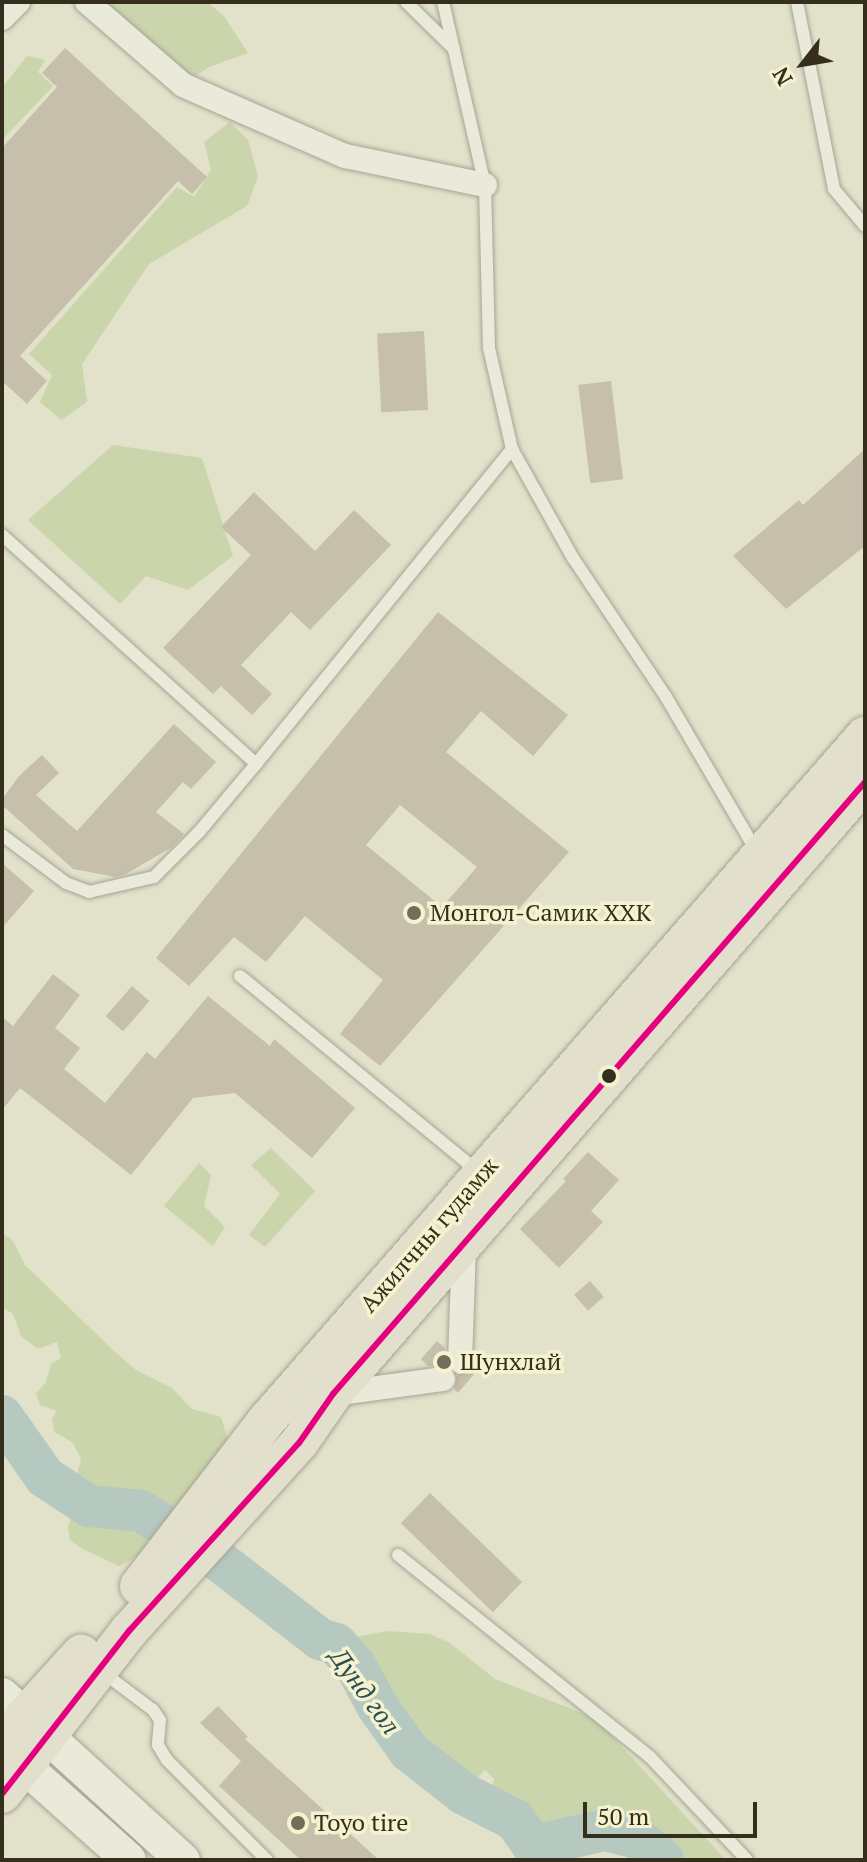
<!DOCTYPE html>
<meta charset="utf-8">
<style>
body{margin:0}
#map{position:relative;width:867px;height:1862px;overflow:hidden;background:#e2e1ca;font-family:"PT Serif",serif}
div>[style]{position:absolute}
.green>*{inset:0;background:#cbd5ac}
.river>*{height:42px;margin:-21px;padding:0 21px;transform-origin:21px;border-radius:21px;background:#b5c9c1}
.building>*{inset:0;background:#c6bfab;transform-origin:0 0}
.roads{filter:drop-shadow(0 0 2px #a7a494) drop-shadow(0 0 2px #a7a494)}
.lane>*{height:12px;margin:-6px;padding:0 6px;transform-origin:6px;border-radius:6px;background:#eaeadb}
.street>*{height:24px;margin:-12px;padding:0 12px;transform-origin:12px;border-radius:12px;background:#eaeadb}
.secondary>*{height:34px;margin:-17px;padding:0 17px;transform-origin:17px;border-radius:17px;background:#eaeadb}
.primary>*{height:38px;margin:-19px;padding:0 19px;transform-origin:19px;border-radius:19px;background:#e2e0cd}
.bus-1>*{height:6px;margin:-3px;padding:0 3px;transform-origin:3px;border-radius:3px;background:#e5007d}
.dots>*{width:22px;height:22px;translate:-50% -50%;box-sizing:border-box;border:4px solid #f5f2cf;border-radius:50%}
span{translate:-50% -50%;white-space:nowrap;text-align:center;line-height:1.15;-webkit-text-stroke:7px #f5f2cf;paint-order:stroke}
.poi-label{font-size:24px;color:#352e1c}
.left{translate:0 -50%;text-align:left}
.street-label{font-size:24px;color:#352e1c}
.water-label{font-size:26px;color:#2b4e55;font-style:italic}
.frame{position:absolute;inset:0;border:4px solid #352e1c;pointer-events:none}
.north{position:absolute;left:763px;top:24px;width:80px;height:80px;-webkit-text-stroke:6px #f5f2cf;paint-order:stroke;rotate:239deg;font-size:22px;font-weight:700;line-height:32px;text-align:center;color:#352e1c}
.north::after{content:'';display:block;margin:auto;width:28px;height:36px;background:#352e1c;clip-path:polygon(50% 0,100% 100%,50% 72%,0 100%)}
.scale{position:absolute;left:583px;top:1802px;width:174px;height:36px;box-sizing:border-box;border:4px solid #352e1c;border-top:0;padding-left:10px;font-size:24px;line-height:28px;white-space:nowrap;color:#352e1c;-webkit-text-stroke:6px #f5f2cf;paint-order:stroke}
</style>
<div id="map">
<div class="green">
<div style="clip-path:polygon(93px 2px,207px 2px,224px 16px,248px 53px,209px 67px,191px 79px)"></div>
<div style="clip-path:polygon(27px 56px,45px 60px,38px 72px,53px 86px,2px 140px,2px 88px)"></div>
<div style="clip-path:polygon(230px 122px,248px 140px,258px 176px,247px 206px,149px 264px,82px 364px,87px 402px,61px 420px,40px 402px,52px 375px,29px 354px,177px 187px,194px 197px,211px 170px,204px 142px)"></div>
<div style="clip-path:polygon(113px 445px,202px 458px,233px 556px,188px 590px,146px 576px,120px 604px,28px 520px)"></div>
<div style="clip-path:polygon(271px 1148px,315px 1191px,265px 1247px,249px 1235px,280px 1194px,251px 1165px)"></div>
<div style="clip-path:polygon(199px 1163px,211px 1175px,204px 1206px,225px 1227px,213px 1246px,164px 1206px)"></div>
<div style="clip-path:polygon(2px 1232px,13px 1241px,25px 1265px,115px 1352px,136px 1370px,172px 1388px,192px 1409px,221px 1417px,231px 1450px,174px 1511px,134px 1494px,119px 1501px,97px 1499px,82px 1492px,77px 1477px,81px 1458px,72px 1442px,54px 1432px,52px 1419px,57px 1411px,40px 1405px,36px 1394px,46px 1382px,51px 1364px,61px 1358px,57px 1342px,38px 1349px,21px 1336px,13px 1314px,2px 1307px)"></div>
<div style="clip-path:polygon(73px 1512px,141px 1519px,148px 1536px,146px 1552px,119px 1566px,83px 1549px,70px 1540px,68px 1527px)"></div>
<div style="clip-path:polygon(262px 1610px,297px 1615px,313px 1629px,321px 1625px,327px 1627px,329px 1636px,344px 1639px,388px 1631px,430px 1634px,450px 1643px,495px 1679px,582px 1713px,600px 1723px,726px 1860px,651px 1860px,622px 1841px,596px 1839px,531px 1857px,502px 1825px,491px 1791px,494px 1779px,485px 1770px,475px 1781px,463px 1781px,448px 1757px,440px 1752px,418px 1751px,397px 1720px,382px 1676px,374px 1668px,335px 1664px,313px 1653px,300px 1638px,286px 1637px,269px 1624px)"></div>
</div>
<div class="river">
<div style="left:2px;top:1416px;width:75px;rotate:54.8deg"></div>
<div style="left:45px;top:1477px;width:53px;rotate:33.4deg"></div>
<div style="left:89px;top:1506px;width:52px;rotate:5.5deg"></div>
<div style="left:141px;top:1511px;width:81px;rotate:31.9deg"></div>
<div style="left:210px;top:1554px;width:139px;rotate:37.7deg"></div>
<div style="left:320px;top:1639px;width:17px;rotate:17deg"></div>
<div style="left:336px;top:1644px;width:28px;rotate:48deg"></div>
<div style="left:355px;top:1665px;width:48px;rotate:61.3deg"></div>
<div style="left:378px;top:1707px;width:54px;rotate:54.8deg"></div>
<div style="left:409px;top:1751px;width:70px;rotate:38deg"></div>
<div style="left:464px;top:1794px;width:57px;rotate:27deg"></div>
<div style="left:515px;top:1820px;width:32px;rotate:55deg"></div>
<div style="left:533px;top:1846px;width:74px;rotate:-12.5deg"></div>
<div style="left:605px;top:1830px;width:33px;rotate:14deg"></div>
<div style="left:637px;top:1838px;width:34px;rotate:40deg"></div>
</div>
<div class="building">
<div style="clip-path:polygon(65px 48px,207px 177px,192px 194px,178px 181px,20px 356px,47px 381px,27px 404px,2px 381px,2px 148px,57px 87px,42px 73px)"></div>
<div style="left:424px;top:331px;width:79px;height:47px;rotate:87deg"></div>
<div style="left:611px;top:381px;width:99px;height:33px;rotate:83deg"></div>
<div style="clip-path:polygon(865px 449px,865px 546px,786px 609px,733px 556px,799px 500px,803px 505px)"></div>
<div style="clip-path:polygon(254px 492px,315px 551px,354px 510px,391px 545px,310px 630px,291px 612px,241px 665px,272px 694px,252px 715px,221px 686px,213px 694px,163px 648px,251px 555px,221px 527px)"></div>
<div style="clip-path:polygon(evenodd,438px 612px,568px 715px,533px 756px,481px 711px,446px 752px,569px 852px,380px 1066px,340px 1034px,383px 980px,305px 916px,266px 962px,234px 937px,189px 986px,156px 958px,438px 612px,400px 805px,477px 867px,442px 907px,366px 845px,400px 805px)"></div>
<div style="clip-path:polygon(174px 724px,216px 762px,191px 789px,183px 782px,156px 812px,184px 834px,172px 847px,126px 874px,116px 877px,73px 869px,2px 805px,2px 799px,20px 775px,42px 755px,59px 773px,36px 795px,77px 831px)"></div>
<div style="clip-path:polygon(2px 863px,34px 891px,2px 928px)"></div>
<div style="clip-path:polygon(53px 974px,80px 995px,55px 1028px,80px 1048px,64px 1069px,105px 1103px,147px 1052px,155px 1059px,208px 996px,270px 1046px,274px 1039px,355px 1108px,312px 1158px,235px 1093px,193px 1098px,131px 1175px,20px 1088px,2px 1110px,2px 1017px,13px 1026px)"></div>
<div style="left:132px;top:986px;width:23px;height:40px;rotate:41deg"></div>
<div style="clip-path:polygon(588px 1152px,619px 1180px,591px 1211px,603px 1222px,559px 1268px,520px 1229px,566px 1181px,563px 1179px)"></div>
<div style="left:590px;top:1281px;width:21px;height:21px;rotate:49deg"></div>
<div style="clip-path:polygon(437px 1341px,445px 1348px,446px 1365px,428px 1366px,421px 1359px)"></div>
<div style="clip-path:polygon(471px 1371px,474px 1374px,458px 1393px,454px 1389px,457px 1375px)"></div>
<div style="left:430px;top:1493px;width:128px;height:42px;rotate:44deg"></div>
<div style="clip-path:polygon(218px 1706px,248px 1737px,245px 1739px,379px 1860px,301px 1860px,219px 1786px,241px 1761px,200px 1723px)"></div>
</div>
<div class="roads">
<div class="lane">
<div style="left:406px;top:2px;width:67px;rotate:44.4deg"></div>
<div style="left:443px;top:2px;width:188px;rotate:77.1deg"></div>
<div style="left:485px;top:185px;width:163px;rotate:88.6deg"></div>
<div style="left:489px;top:348px;width:104px;rotate:77.2deg"></div>
<div style="left:512px;top:449px;width:125px;rotate:60.8deg"></div>
<div style="left:573px;top:558px;width:167px;rotate:56.2deg"></div>
<div style="left:666px;top:697px;width:180px;rotate:59.6deg"></div>
<div style="left:797px;top:2px;width:191px;rotate:78.8deg"></div>
<div style="left:834px;top:189px;width:48px;rotate:50deg"></div>
<div style="left:2px;top:535px;width:342px;rotate:42deg"></div>
<div style="left:2px;top:835px;width:80px;rotate:36.9deg"></div>
<div style="left:66px;top:883px;width:25px;rotate:21deg"></div>
<div style="left:89px;top:892px;width:67px;rotate:-13deg"></div>
<div style="left:154px;top:877px;width:64px;rotate:-45deg"></div>
<div style="left:199px;top:832px;width:89px;rotate:-50deg"></div>
<div style="left:256px;top:764px;width:406px;rotate:-50.9deg"></div>
<div style="left:240px;top:976px;width:310px;rotate:39.4deg"></div>
<div style="left:398px;top:1555px;width:323px;rotate:38.7deg"></div>
<div style="left:650px;top:1757px;width:141px;rotate:46.7deg"></div>
<div style="left:101px;top:1671px;width:65px;rotate:36.9deg"></div>
<div style="left:153px;top:1710px;width:12px;rotate:55deg"></div>
<div style="left:160px;top:1720px;width:25px;rotate:95deg"></div>
<div style="left:158px;top:1745px;width:17px;rotate:59deg"></div>
<div style="left:167px;top:1760px;width:141px;rotate:45deg"></div>
</div>
<div class="street">
<div style="left:87px;top:2px;width:127px;rotate:40.8deg"></div>
<div style="left:183px;top:85px;width:177px;rotate:23.7deg"></div>
<div style="left:345px;top:156px;width:143px;rotate:11.7deg"></div>
<div style="left:2px;top:18px;width:23px;rotate:-45deg"></div>
<div style="left:460px;top:1361px;width:117px;rotate:-88deg"></div>
<div style="left:333px;top:1394px;width:111px;rotate:-7.8deg"></div>
</div>
<div class="secondary">
<div style="left:2px;top:1695px;width:245px;rotate:42.4deg"></div>
<div style="left:5px;top:1749px;width:166px;rotate:41.8deg"></div>
</div>
<div class="primary">
<div style="left:139px;top:1586px;width:210px;rotate:-52.4deg"></div>
<div style="left:267px;top:1420px;width:909px;rotate:-48.84deg"></div>
<div style="left:2px;top:1741px;width:118px;rotate:-47.8deg"></div>
<div style="left:2px;top:1794px;width:207px;rotate:-52.1deg"></div>
<div style="left:129px;top:1631px;width:253px;rotate:-47.9deg"></div>
<div style="left:299px;top:1443px;width:60px;rotate:-55.2deg"></div>
<div style="left:333px;top:1394px;width:811px;rotate:-49deg"></div>
</div>
</div>
<div class="bus-1">
<div style="left:2px;top:1794px;width:207px;rotate:-52.1deg"></div>
<div style="left:129px;top:1631px;width:253px;rotate:-47.9deg"></div>
<div style="left:299px;top:1443px;width:60px;rotate:-55.2deg"></div>
<div style="left:333px;top:1394px;width:811px;rotate:-49deg"></div>
</div>
<div class="dots">
<div style="left:414px;top:913px;background:#726d59"></div>
<div style="left:609px;top:1076px;background:#352e1c"></div>
<div style="left:444px;top:1362px;background:#726d59"></div>
<div style="left:298px;top:1823px;background:#726d59"></div>
</div>
<div class="poi-label">
<span class="left" style="left:430px;top:913px">Монгол-Самик ХХК</span>
<span class="left" style="left:460px;top:1362px">Шунхлай</span>
<span class="left" style="left:314px;top:1823px">Toyo tire</span>
</div>
<div class="street-label">
<span style="left:429px;top:1235px;rotate:-49deg">Ажилчны гудамж</span>
</div>
<div class="water-label">
<span style="left:365px;top:1691px;rotate:54deg">Дунд гол</span>
</div>
<div class="frame"></div>
<div class="north">N</div>
<div class="scale">50 m</div>
</div>
